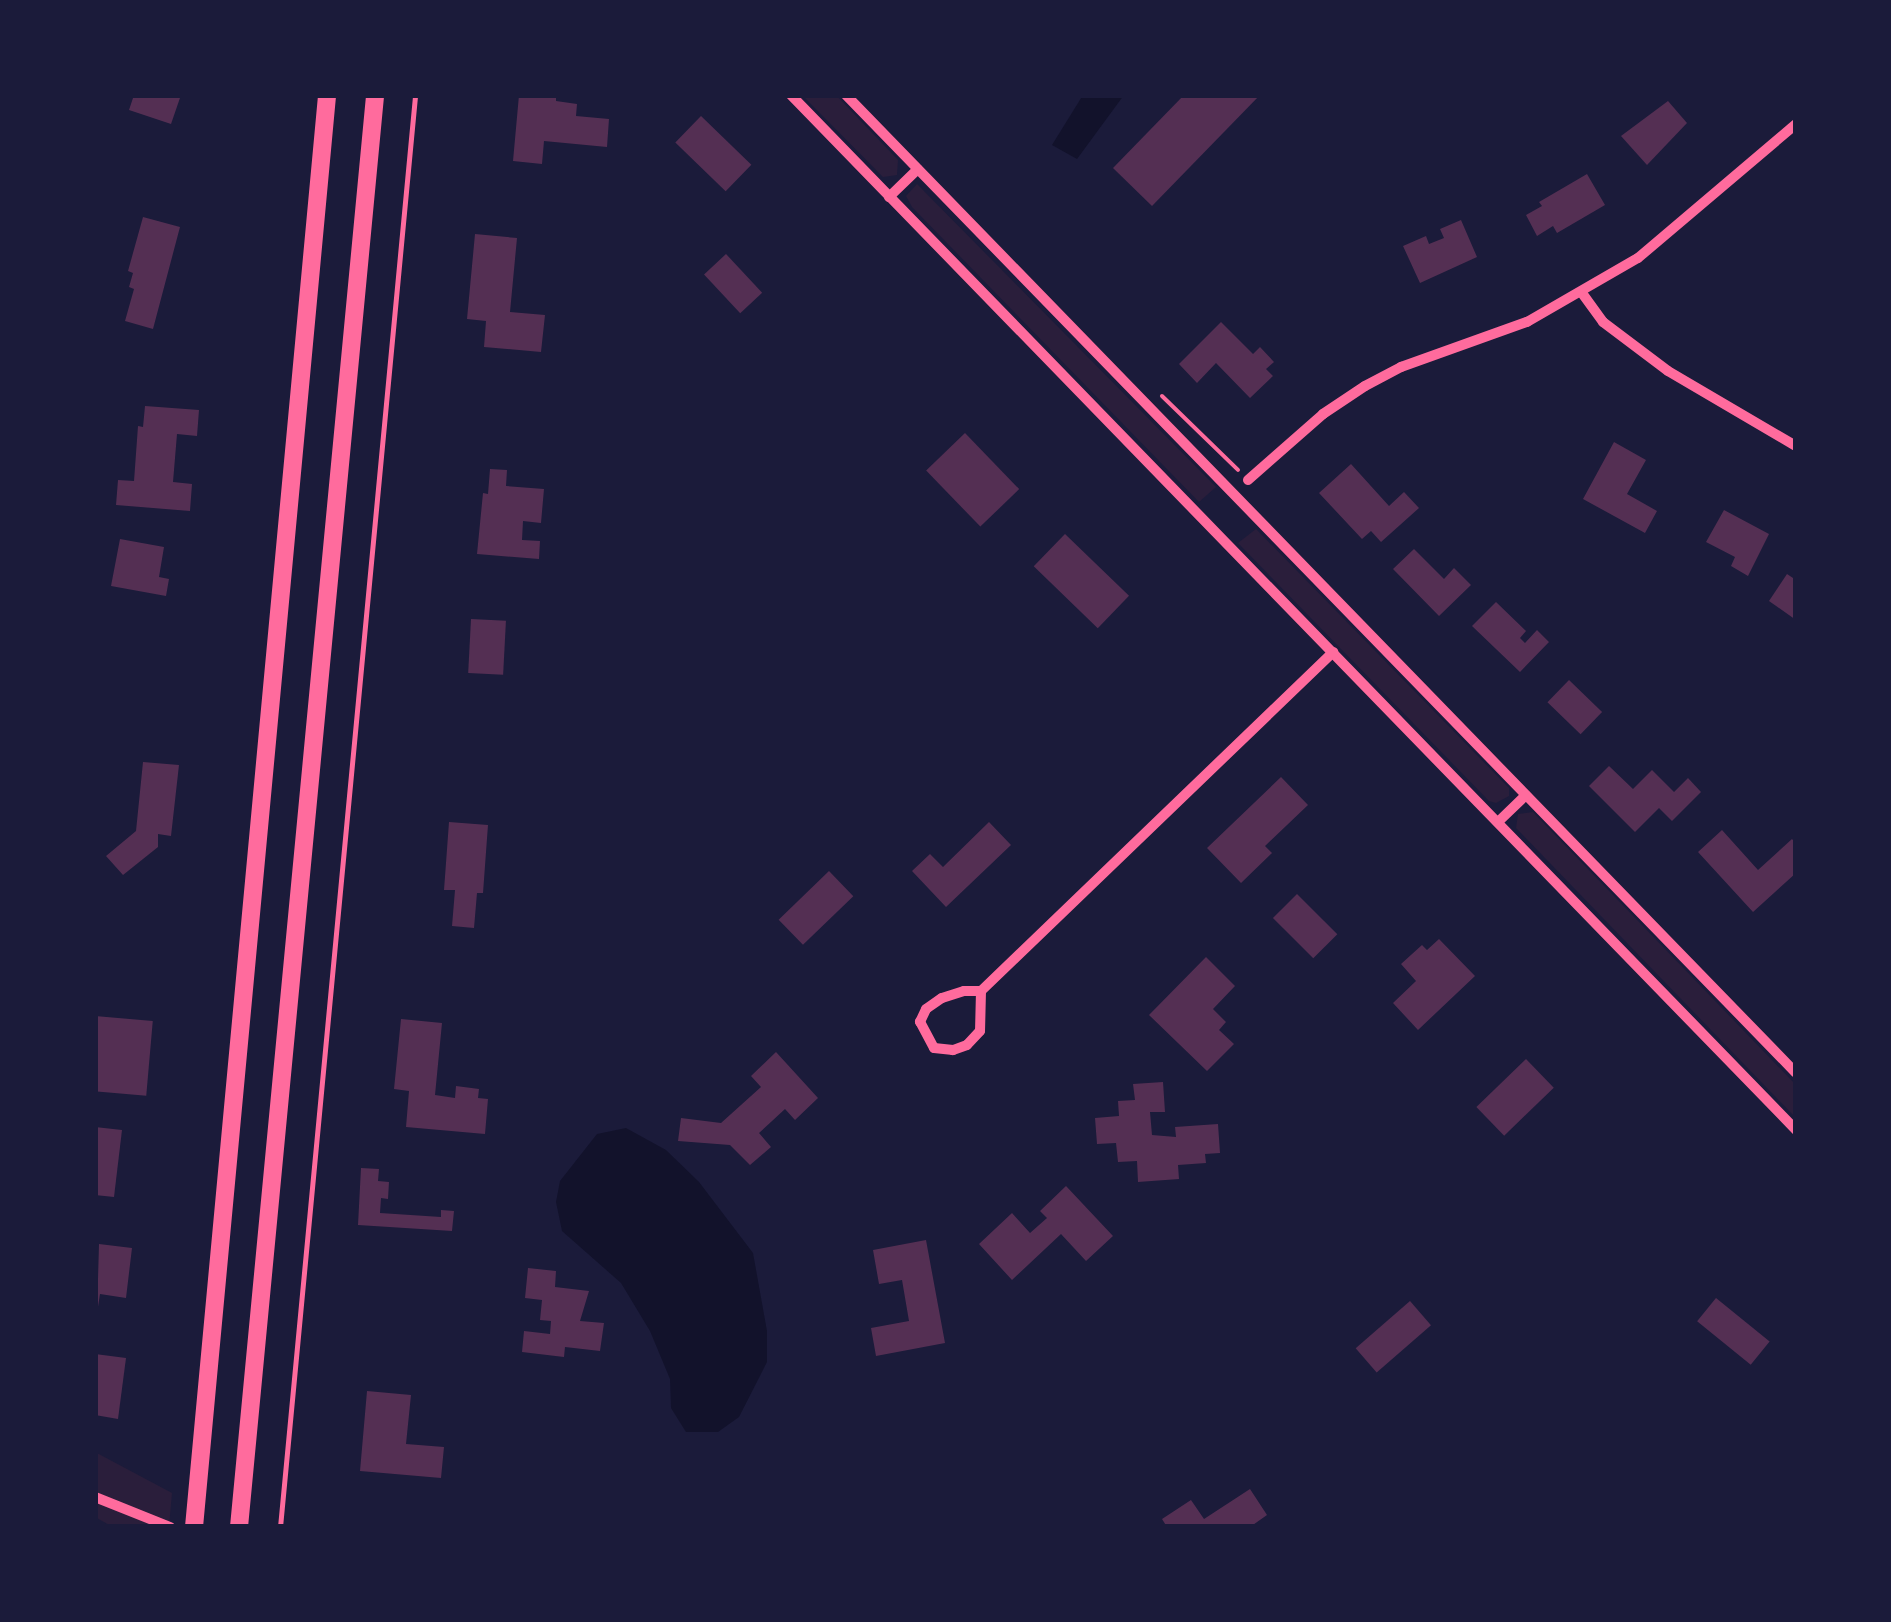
<!DOCTYPE html>
<style>
body{margin:0}
#map{position:relative;width:1891px;height:1622px;overflow:hidden;background:#1b1b3a;font-family:"Fira Sans Condensed",sans-serif}
div>[style]{position:absolute}
.green>*{inset:0;background:#2a1e3b}
.water>*{inset:0;background:#12122b}
.building>*{inset:0;background:#542f53;transform-origin:0 0}
.path>*{height:4px;margin:-2px;padding:0 2px;transform-origin:2px;border-radius:2px;background:#ff6b9d}
.service>*{height:5px;margin:-2.5px;padding:0 2.5px;transform-origin:2.5px;border-radius:2.5px;background:#ff6b9d}
.minor>*{height:10px;margin:-5px;padding:0 5px;transform-origin:5px;border-radius:5px;background:#ff6b9d}
.primary>*{height:18px;margin:-9px;padding:0 9px;transform-origin:9px;border-radius:9px;background:#ff6b9d}
span{translate:-50% -50%;white-space:nowrap;text-align:center;line-height:1.15;-webkit-text-stroke:8px #1b1b3a;paint-order:stroke}
.frame{position:absolute;inset:0;border:98px solid #1b1b3a;pointer-events:none}
</style>
<div id="map">
<div class="green">
<div style="clip-path:polygon(802px 95px,836px 95px,898px 160px,897px 175px,883px 177px)"></div>
<div style="clip-path:polygon(917px 184px,1216px 487px,1199px 502px,912px 207px,906px 196px)"></div>
<div style="clip-path:polygon(1256px 529px,1509px 788px,1509px 796px,1496px 803px,1489px 801px,1238px 543px)"></div>
<div style="clip-path:polygon(1533px 812px,1796px 1085px,1796px 1118px,1516px 828px,1518px 814px)"></div>
<div style="clip-path:polygon(95px 1452px,172px 1493px,169px 1527px,113px 1527px,95px 1517px)"></div>
</div>
<div class="water">
<div style="clip-path:polygon(1083px 95px,1124px 95px,1077px 159px,1052px 145px)"></div>
<div style="clip-path:polygon(626px 1128px,666px 1150px,699px 1182px,753px 1253px,767px 1331px,767px 1362px,739px 1417px,718px 1432px,686px 1432px,671px 1408px,670px 1379px,650px 1331px,621px 1283px,562px 1231px,556px 1202px,560px 1181px,597px 1134px)"></div>
</div>
<div class="building">
<div style="clip-path:polygon(134px 95px,181px 95px,171px 124px,129px 110px)"></div>
<div style="clip-path:polygon(519px 95px,556px 95px,556px 101px,577px 104px,576px 116px,609px 119px,607px 147px,544px 141px,542px 164px,513px 161px)"></div>
<div style="clip-path:polygon(1184px 95px,1260px 95px,1152px 206px,1113px 168px)"></div>
<div style="clip-path:polygon(1668px 101px,1687px 123px,1647px 165px,1621px 136px)"></div>
<div style="left:701px;top:116px;width:70px;height:37px;rotate:44deg"></div>
<div style="clip-path:polygon(1587px 174px,1605px 205px,1557px 233px,1553px 226px,1537px 236px,1526px 215px,1542px 206px,1539px 202px)"></div>
<div style="clip-path:polygon(143px 217px,180px 227px,153px 329px,125px 321px,134px 289px,129px 287px,133px 273px,128px 271px)"></div>
<div style="clip-path:polygon(1461px 220px,1477px 257px,1420px 283px,1403px 246px,1426px 236px,1429px 244px,1444px 238px,1440px 229px)"></div>
<div style="clip-path:polygon(475px 234px,517px 238px,510px 312px,545px 315px,541px 352px,484px 347px,486px 321px,467px 319px)"></div>
<div style="left:726px;top:254px;width:53px;height:30px;rotate:47deg"></div>
<div style="clip-path:polygon(1221px 322px,1253px 354px,1260px 347px,1274px 362px,1266px 369px,1273px 376px,1250px 398px,1216px 363px,1197px 383px,1179px 364px)"></div>
<div style="clip-path:polygon(145px 406px,199px 410px,197px 436px,177px 434px,173px 482px,192px 484px,190px 511px,116px 505px,118px 480px,134px 481px,138px 426px,143px 427px)"></div>
<div style="left:965px;top:433px;width:78px;height:54px;rotate:46deg"></div>
<div style="clip-path:polygon(1614px 442px,1646px 460px,1627px 494px,1657px 511px,1645px 533px,1583px 499px)"></div>
<div style="clip-path:polygon(1351px 464px,1389px 506px,1404px 492px,1419px 508px,1381px 542px,1371px 531px,1362px 539px,1319px 493px)"></div>
<div style="clip-path:polygon(490px 469px,507px 470px,506px 486px,544px 489px,541px 523px,523px 521px,522px 540px,540px 541px,539px 559px,477px 554px,483px 493px,488px 494px)"></div>
<div style="clip-path:polygon(1724px 510px,1769px 534px,1748px 576px,1731px 566px,1735px 557px,1706px 542px)"></div>
<div style="left:1065px;top:534px;width:89px;height:45px;rotate:44deg"></div>
<div style="clip-path:polygon(120px 539px,164px 547px,159px 577px,169px 579px,166px 596px,111px 586px)"></div>
<div style="clip-path:polygon(1414px 549px,1444px 579px,1454px 568px,1471px 585px,1439px 616px,1393px 569px)"></div>
<div style="clip-path:polygon(1787px 574px,1796px 580px,1796px 620px,1769px 601px)"></div>
<div style="clip-path:polygon(1496px 602px,1526px 631px,1520px 638px,1525px 643px,1537px 630px,1549px 642px,1520px 672px,1472px 626px)"></div>
<div style="left:471px;top:619px;width:35px;height:54px;rotate:3deg"></div>
<div style="left:1569px;top:680px;width:46px;height:31px;rotate:44deg"></div>
<div style="clip-path:polygon(143px 762px,179px 765px,171px 836px,158px 834px,158px 847px,123px 875px,106px 856px,136px 831px)"></div>
<div style="clip-path:polygon(1609px 766px,1633px 789px,1652px 770px,1674px 792px,1688px 778px,1701px 792px,1672px 821px,1659px 808px,1635px 832px,1589px 786px)"></div>
<div style="clip-path:polygon(1281px 777px,1308px 805px,1265px 846px,1272px 853px,1241px 883px,1207px 848px)"></div>
<div style="clip-path:polygon(449px 822px,488px 825px,483px 893px,477px 893px,474px 928px,452px 926px,455px 890px,444px 890px)"></div>
<div style="clip-path:polygon(989px 822px,1011px 845px,946px 907px,912px 871px,930px 854px,943px 867px)"></div>
<div style="clip-path:polygon(1722px 830px,1758px 870px,1792px 839px,1796px 844px,1796px 873px,1753px 912px,1698px 852px)"></div>
<div style="left:829px;top:871px;width:35px;height:70px;rotate:46deg"></div>
<div style="left:1297px;top:894px;width:57px;height:34px;rotate:45deg"></div>
<div style="clip-path:polygon(1439px 939px,1475px 976px,1418px 1030px,1393px 1003px,1416px 981px,1401px 964px,1422px 945px,1427px 950px)"></div>
<div style="clip-path:polygon(1206px 957px,1235px 986px,1213px 1009px,1226px 1022px,1219px 1030px,1234px 1044px,1207px 1071px,1149px 1015px)"></div>
<div style="left:95px;top:1016px;width:58px;height:75px;rotate:5deg"></div>
<div style="clip-path:polygon(401px 1019px,442px 1023px,435px 1095px,455px 1098px,456px 1086px,479px 1089px,478px 1098px,488px 1099px,485px 1134px,406px 1127px,409px 1091px,394px 1089px)"></div>
<div style="clip-path:polygon(776px 1052px,818px 1098px,795px 1120px,785px 1109px,759px 1133px,771px 1147px,750px 1165px,730px 1145px,678px 1141px,681px 1118px,721px 1123px,761px 1087px,751px 1076px)"></div>
<div style="left:1526px;top:1059px;width:40px;height:69px;rotate:46deg"></div>
<div style="clip-path:polygon(1163px 1082px,1165px 1112px,1150px 1112px,1152px 1135px,1176px 1137px,1175px 1127px,1218px 1124px,1220px 1153px,1205px 1154px,1206px 1163px,1178px 1165px,1179px 1179px,1138px 1182px,1137px 1161px,1118px 1162px,1116px 1143px,1097px 1144px,1095px 1118px,1119px 1116px,1118px 1101px,1135px 1100px,1133px 1084px)"></div>
<div style="clip-path:polygon(95px 1127px,122px 1130px,114px 1197px,95px 1195px)"></div>
<div style="clip-path:polygon(361px 1168px,379px 1169px,378px 1181px,389px 1182px,388px 1199px,381px 1198px,380px 1213px,441px 1217px,441px 1210px,454px 1211px,452px 1231px,358px 1225px)"></div>
<div style="clip-path:polygon(1066px 1186px,1113px 1236px,1086px 1261px,1061px 1234px,1012px 1280px,979px 1244px,1012px 1213px,1030px 1233px,1047px 1218px,1040px 1211px)"></div>
<div style="clip-path:polygon(926px 1240px,945px 1343px,876px 1356px,871px 1328px,909px 1321px,902px 1280px,879px 1284px,873px 1250px)"></div>
<div style="clip-path:polygon(99px 1244px,132px 1248px,126px 1298px,100px 1294px,97px 1313px)"></div>
<div style="clip-path:polygon(528px 1268px,556px 1271px,555px 1287px,589px 1291px,580px 1321px,604px 1323px,600px 1351px,565px 1347px,564px 1357px,522px 1352px,524px 1331px,550px 1334px,551px 1321px,540px 1320px,542px 1300px,525px 1298px)"></div>
<div style="left:1716px;top:1298px;width:69px;height:30px;rotate:39deg"></div>
<div style="left:1410px;top:1301px;width:32px;height:72px;rotate:49deg"></div>
<div style="clip-path:polygon(95px 1354px,126px 1358px,118px 1419px,95px 1415px)"></div>
<div style="clip-path:polygon(367px 1391px,411px 1395px,406px 1444px,444px 1447px,441px 1478px,360px 1471px)"></div>
<div style="clip-path:polygon(1250px 1489px,1267px 1515px,1250px 1527px,1167px 1527px,1162px 1519px,1191px 1500px,1204px 1519px)"></div>
</div>
<div class="path">
<div style="left:1162px;top:396px;width:106px;rotate:44.2deg"></div>
</div>
<div class="service">
<div style="left:280px;top:1527px;width:1438px;rotate:-84.61deg"></div>
</div>
<div class="minor">
<div style="left:791px;top:95px;width:1443px;rotate:45.84deg"></div>
<div style="left:846px;top:95px;width:1363px;rotate:45.83deg"></div>
<div style="left:889px;top:197px;width:40px;rotate:-44deg"></div>
<div style="left:1582px;top:293px;width:36px;rotate:54deg"></div>
<div style="left:1603px;top:322px;width:81px;rotate:37deg"></div>
<div style="left:1668px;top:371px;width:148px;rotate:30.4deg"></div>
<div style="left:1248px;top:480px;width:100px;rotate:-41.3deg"></div>
<div style="left:1323px;top:414px;width:50px;rotate:-33.7deg"></div>
<div style="left:1365px;top:386px;width:41px;rotate:-27.8deg"></div>
<div style="left:1401px;top:367px;width:134px;rotate:-19.7deg"></div>
<div style="left:1527px;top:322px;width:128px;rotate:-30deg"></div>
<div style="left:1638px;top:258px;width:207px;rotate:-40.3deg"></div>
<div style="left:1499px;top:821px;width:37px;rotate:-44deg"></div>
<div style="left:964px;top:991px;width:17px"></div>
<div style="left:981px;top:991px;width:40px;rotate:91.4deg"></div>
<div style="left:980px;top:1031px;width:19px;rotate:133deg"></div>
<div style="left:967px;top:1045px;width:15px;rotate:160deg"></div>
<div style="left:953px;top:1050px;width:19px;rotate:-174deg"></div>
<div style="left:934px;top:1048px;width:30px;rotate:-118deg"></div>
<div style="left:920px;top:1022px;width:14px;rotate:-65deg"></div>
<div style="left:926px;top:1009px;width:19px;rotate:-35deg"></div>
<div style="left:942px;top:998px;width:23px;rotate:-18deg"></div>
<div style="left:981px;top:991px;width:489px;rotate:-43.9deg"></div>
<div style="left:95px;top:1497px;width:81px;rotate:21.8deg"></div>
</div>
<div class="primary">
<div style="left:194px;top:1527px;width:1438px;rotate:-84.69deg"></div>
<div style="left:239px;top:1527px;width:1438px;rotate:-84.57deg"></div>
</div>
<div class="frame"></div>
</div>
